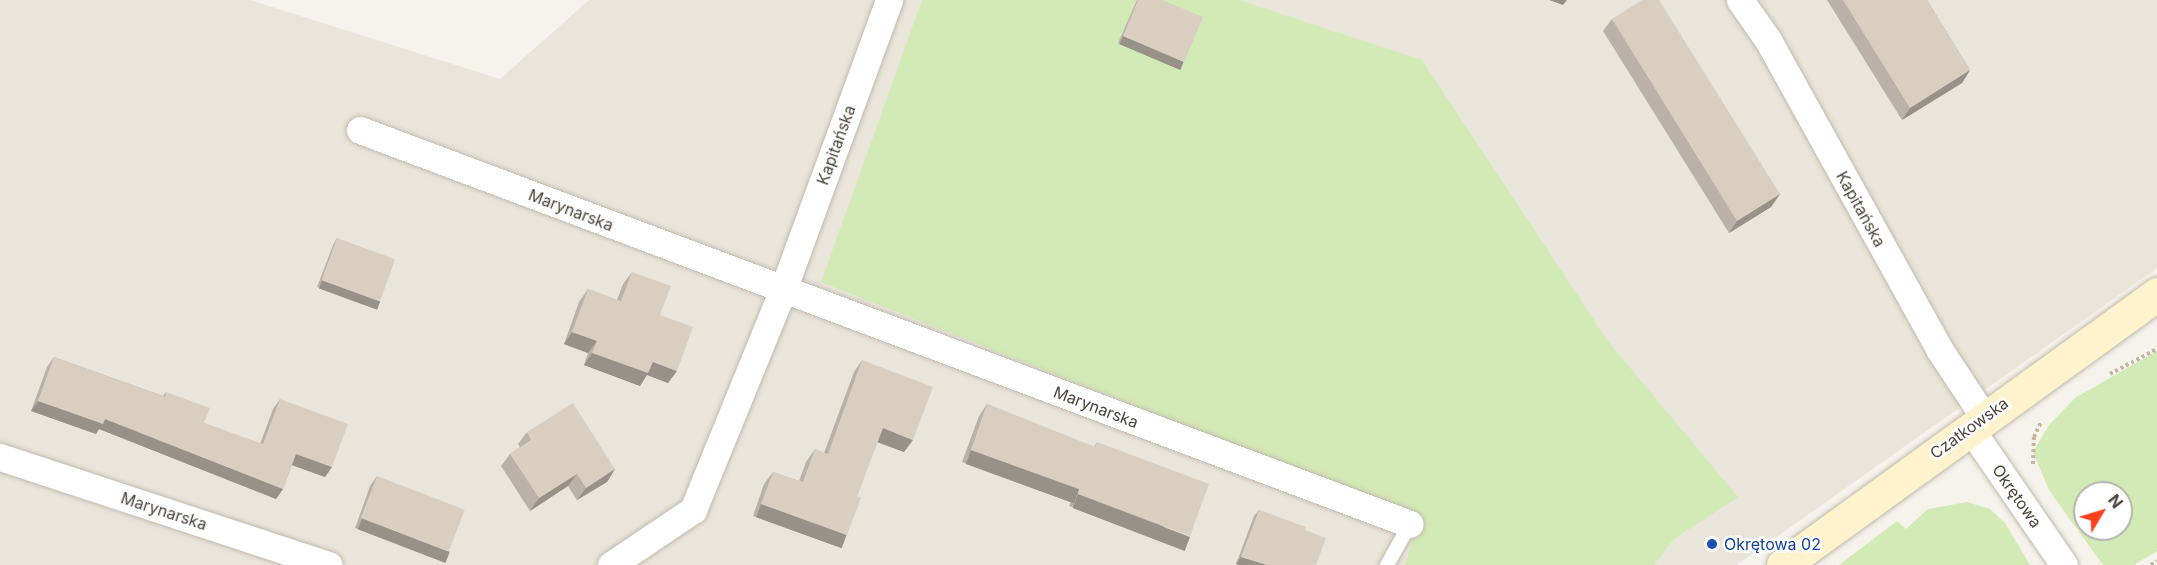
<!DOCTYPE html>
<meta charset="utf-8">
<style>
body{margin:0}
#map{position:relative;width:2157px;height:565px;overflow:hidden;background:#f6f3ec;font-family:Inter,sans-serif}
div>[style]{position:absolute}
.residential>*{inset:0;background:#eae5da}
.green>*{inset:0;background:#d2eab5}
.path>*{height:4px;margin-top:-2px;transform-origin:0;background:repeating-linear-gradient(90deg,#c4b79f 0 3px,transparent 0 6px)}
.roads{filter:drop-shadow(0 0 2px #c2bbae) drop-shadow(0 0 2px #c2bbae)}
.lane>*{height:14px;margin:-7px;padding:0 7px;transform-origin:7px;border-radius:7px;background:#fff}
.street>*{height:27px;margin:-13.5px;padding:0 13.5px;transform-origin:13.5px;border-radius:13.5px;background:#fff}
.secondary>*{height:33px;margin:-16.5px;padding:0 16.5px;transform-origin:16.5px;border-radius:16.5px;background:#fff3cd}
.wall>*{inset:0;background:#bab2a6}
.shaded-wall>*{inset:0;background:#979187;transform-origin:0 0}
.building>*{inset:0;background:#d8cfc1;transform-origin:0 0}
.dots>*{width:16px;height:16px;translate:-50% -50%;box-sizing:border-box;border:3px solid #fff;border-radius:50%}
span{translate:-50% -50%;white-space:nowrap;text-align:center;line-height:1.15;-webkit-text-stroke:5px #fff;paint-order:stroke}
.street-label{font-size:16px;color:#4b4439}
.transit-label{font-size:16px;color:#164399}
.left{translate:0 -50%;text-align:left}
.north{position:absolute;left:2073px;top:481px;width:60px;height:60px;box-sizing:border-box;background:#fff;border:2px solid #b7b4b0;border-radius:50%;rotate:52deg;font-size:16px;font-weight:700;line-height:24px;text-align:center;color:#4b4439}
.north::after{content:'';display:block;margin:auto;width:21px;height:27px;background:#fc3f1d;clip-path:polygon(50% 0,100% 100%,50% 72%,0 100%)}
</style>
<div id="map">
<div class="residential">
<div style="clip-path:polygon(0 0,250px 0,500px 79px,589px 0,2157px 0,2157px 268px,1737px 565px,0 565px)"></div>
</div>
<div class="green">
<div style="clip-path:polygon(922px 0,1239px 0,1422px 60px,1607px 340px,1738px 497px,1674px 539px,1654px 565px,1405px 565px,1420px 518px,821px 282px)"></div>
<div style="clip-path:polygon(evenodd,2157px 351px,2157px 551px,2134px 565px,2103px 565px,2049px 490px,2033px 452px,2049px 425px,2075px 398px,2157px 351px,2085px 493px,2121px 493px,2121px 529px,2085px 529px,2085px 493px)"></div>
<div style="clip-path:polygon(1967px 502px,1990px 509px,2005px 523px,2030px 565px,1839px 565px,1897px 521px,1906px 529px,1928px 509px)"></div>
</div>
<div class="path">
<div style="left:2110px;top:374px;width:53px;rotate:-28deg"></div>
<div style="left:2033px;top:464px;width:27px;rotate:-88deg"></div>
<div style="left:2034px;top:437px;width:17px;rotate:-65deg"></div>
<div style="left:2151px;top:565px;width:7px;rotate:-34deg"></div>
</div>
<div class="roads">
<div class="lane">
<div style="left:1387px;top:565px;width:47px;rotate:-60.7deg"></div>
</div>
<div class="street">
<div style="left:1740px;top:0;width:49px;rotate:55deg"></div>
<div style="left:1768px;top:40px;width:353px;rotate:61deg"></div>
<div style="left:1939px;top:349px;width:82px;rotate:56.5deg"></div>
<div style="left:360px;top:130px;width:1121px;rotate:20.57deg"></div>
<div style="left:1970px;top:428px;width:166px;rotate:55.5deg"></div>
<div style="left:0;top:457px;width:346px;rotate:18.2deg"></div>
<div style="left:611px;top:565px;width:99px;rotate:-33.9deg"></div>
<div style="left:693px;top:510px;width:238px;rotate:-67.8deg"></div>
<div style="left:783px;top:290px;width:309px;rotate:-69.9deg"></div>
</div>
<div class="secondary">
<div style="left:1783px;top:565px;width:462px;rotate:-35.9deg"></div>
</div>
</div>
<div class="wall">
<div style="clip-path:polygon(1137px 0,1162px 0,1179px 69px,1118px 43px)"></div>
<div style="clip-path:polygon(1827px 0,1927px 0,1970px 70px,1962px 83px,1902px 120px)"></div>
<div style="clip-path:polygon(1612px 19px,1780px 194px,1771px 207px,1729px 233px,1603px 31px)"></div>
<div style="clip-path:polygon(337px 238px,380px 301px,375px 308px,317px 287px,333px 245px)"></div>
<div style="clip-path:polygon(632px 272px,660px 315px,668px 383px,647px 375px,640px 386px,584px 365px,588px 353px,564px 344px,579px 302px,588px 289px,617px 300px,623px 284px)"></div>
<div style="clip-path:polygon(54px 357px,163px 396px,166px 392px,204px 423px,260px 444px,273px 409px,280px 399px,332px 467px,325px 477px,292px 465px,283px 489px,276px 499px,99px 429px,96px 434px,31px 411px,47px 367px)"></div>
<div style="clip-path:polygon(862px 360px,904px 452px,877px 442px,857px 496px,839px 547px,753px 516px,764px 484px,773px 472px,799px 481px,806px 462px,815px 449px,824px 453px,854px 372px)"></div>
<div style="clip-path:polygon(987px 404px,1094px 447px,1097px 442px,1181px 548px,1069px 506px,1071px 501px,962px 462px,979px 416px)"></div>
<div style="clip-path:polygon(527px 432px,615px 469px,607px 482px,577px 500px,568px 486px,530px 511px,501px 466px,510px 454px,520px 447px,518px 444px)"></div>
<div style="clip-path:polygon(377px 476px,443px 561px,355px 528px,370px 486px)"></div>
<div style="clip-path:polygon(1259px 510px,1305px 530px,1316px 565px,1240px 565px,1236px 564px,1254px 516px)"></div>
</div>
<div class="shaded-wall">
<div style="clip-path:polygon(1549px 0,1567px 0,1563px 5px)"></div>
<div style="left:1123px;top:36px;width:66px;height:9px;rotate:23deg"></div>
<div style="clip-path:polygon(1970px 70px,1962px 83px,1902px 120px,1910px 108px)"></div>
<div style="clip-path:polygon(1780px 194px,1771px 207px,1729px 233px,1737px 221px)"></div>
<div style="left:322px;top:280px;width:62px;height:9px;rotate:20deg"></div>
<div style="clip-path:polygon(572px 332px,597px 341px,588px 353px,564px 344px)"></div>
<div style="clip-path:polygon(592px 353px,653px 362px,677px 371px,668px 383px,647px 375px,640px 386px,584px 365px)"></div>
<div style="clip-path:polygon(38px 401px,105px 419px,283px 489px,276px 499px,99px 429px,96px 434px,31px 411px)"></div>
<div style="clip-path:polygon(883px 428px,913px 440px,904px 452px,874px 441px)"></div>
<div style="left:971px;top:450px;width:115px;height:15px;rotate:20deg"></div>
<div style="clip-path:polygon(296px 454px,332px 467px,325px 477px,289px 464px)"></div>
<div style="clip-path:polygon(615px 469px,607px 482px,577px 500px,586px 488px)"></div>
<div style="clip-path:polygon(577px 474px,568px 486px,530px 511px,539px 498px)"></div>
<div style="left:1078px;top:494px;width:120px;height:15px;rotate:21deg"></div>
<div style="left:761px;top:504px;width:91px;height:14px;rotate:20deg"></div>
<div style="left:362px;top:518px;width:94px;height:12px;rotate:21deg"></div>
<div style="clip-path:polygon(1241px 557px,1267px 565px,1240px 565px,1236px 564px)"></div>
</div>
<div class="building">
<div style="clip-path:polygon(1138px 0,1162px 0,1203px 17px,1184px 62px,1123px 36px)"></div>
<div style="clip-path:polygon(1642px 0,1659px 0,1780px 194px,1737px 221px,1612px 19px)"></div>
<div style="clip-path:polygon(1843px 0,1927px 0,1970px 70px,1910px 108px)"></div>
<div style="left:337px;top:238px;width:62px;height:45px;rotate:20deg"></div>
<div style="clip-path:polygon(632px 272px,671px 286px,660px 315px,693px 327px,677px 371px,653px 362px,648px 373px,592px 353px,597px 341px,572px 332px,588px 289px,621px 301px)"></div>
<div style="clip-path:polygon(54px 357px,165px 397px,166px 392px,210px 408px,204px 423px,263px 444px,280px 399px,348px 424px,332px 467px,296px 454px,283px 489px,105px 419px,103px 424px,38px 401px)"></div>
<div style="clip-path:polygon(862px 360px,933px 387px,913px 440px,883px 428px,857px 496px,861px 498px,847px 535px,761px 504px,773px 472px,803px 482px,815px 449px,828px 454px)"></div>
<div style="clip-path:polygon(573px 403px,615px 469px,586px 488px,577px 474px,539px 498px,510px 454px,531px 440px,527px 432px)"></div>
<div style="clip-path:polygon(987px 404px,1095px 447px,1097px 442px,1209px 484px,1190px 536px,1078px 494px,1079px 489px,971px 450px)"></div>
<div style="left:377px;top:476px;width:94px;height:45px;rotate:21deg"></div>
<div style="clip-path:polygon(1259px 510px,1306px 527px,1305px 530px,1326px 538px,1316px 565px,1267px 565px,1241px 557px)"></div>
</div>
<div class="dots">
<div style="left:1712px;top:544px;background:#1a4fb4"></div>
</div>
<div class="street-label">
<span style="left:836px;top:145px;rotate:-70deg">Kapitańska</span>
<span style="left:1861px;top:209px;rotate:61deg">Kapitańska</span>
<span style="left:571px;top:210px;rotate:21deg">Marynarska</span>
<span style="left:1096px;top:407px;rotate:21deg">Marynarska</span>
<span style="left:1969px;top:428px;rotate:-36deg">Czatkowska</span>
<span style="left:2017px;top:496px;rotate:55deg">Okrętowa</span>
<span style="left:164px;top:511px;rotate:18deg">Marynarska</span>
</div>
<div class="transit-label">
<span class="left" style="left:1724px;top:544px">Okrętowa 02</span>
</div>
<div class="north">N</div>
</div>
